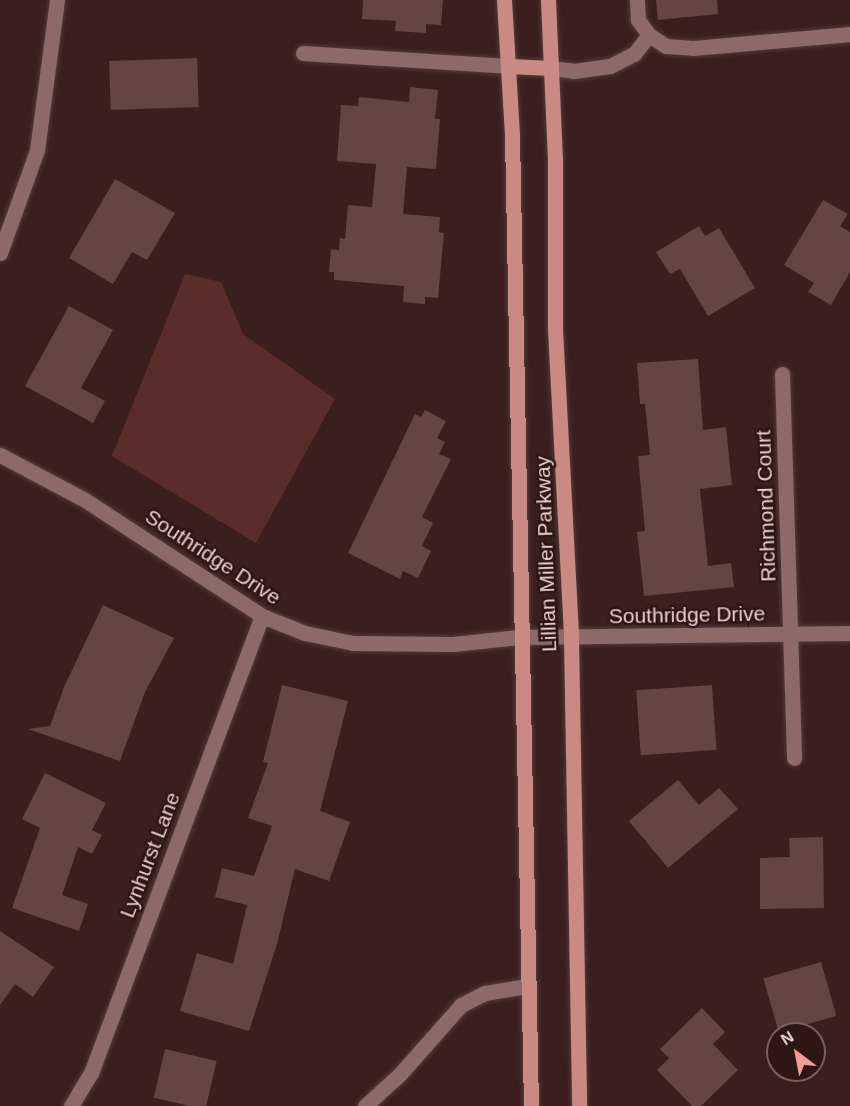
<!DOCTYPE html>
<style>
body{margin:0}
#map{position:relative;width:850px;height:1106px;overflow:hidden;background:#3a1f1d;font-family:Helvetica,sans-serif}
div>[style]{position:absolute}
.green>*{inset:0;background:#5b2d2a}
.building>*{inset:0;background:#634542;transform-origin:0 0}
.roads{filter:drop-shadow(0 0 2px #533c3b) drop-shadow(0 0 2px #533c3b)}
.minor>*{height:15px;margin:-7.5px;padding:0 7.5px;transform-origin:7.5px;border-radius:7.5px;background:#8b6a67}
.major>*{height:15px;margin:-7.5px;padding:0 7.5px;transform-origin:7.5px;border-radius:7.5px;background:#cb8984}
span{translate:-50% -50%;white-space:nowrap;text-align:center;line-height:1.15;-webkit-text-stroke:5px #2f1614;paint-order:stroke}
.street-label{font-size:21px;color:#e3d0ce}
.north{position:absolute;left:766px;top:1022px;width:60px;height:60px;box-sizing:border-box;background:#2f1614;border:2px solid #77605e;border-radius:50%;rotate:328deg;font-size:16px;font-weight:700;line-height:24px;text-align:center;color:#e3d0ce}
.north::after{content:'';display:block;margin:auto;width:21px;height:27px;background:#f59c95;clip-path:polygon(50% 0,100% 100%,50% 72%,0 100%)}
</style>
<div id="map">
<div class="green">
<div style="clip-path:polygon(185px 274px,221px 282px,243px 334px,335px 399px,256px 543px,112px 456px)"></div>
</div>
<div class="building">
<div style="clip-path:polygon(363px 0,443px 0,441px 25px,426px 24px,426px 33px,395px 31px,396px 21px,362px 19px)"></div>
<div style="clip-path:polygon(656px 0,717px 0,718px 14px,658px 20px)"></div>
<div style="left:197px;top:58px;width:49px;height:88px;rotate:88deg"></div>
<div style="clip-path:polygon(410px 87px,438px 90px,435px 119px,440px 119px,436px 169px,407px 167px,403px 214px,440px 217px,439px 232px,444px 233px,438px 298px,425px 297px,425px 304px,403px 302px,404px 286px,334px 280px,334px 272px,329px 272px,331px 249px,339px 250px,340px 238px,345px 239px,348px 205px,372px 207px,376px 164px,337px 161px,341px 105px,358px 106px,359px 97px,409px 102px)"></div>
<div style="clip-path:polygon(115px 179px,175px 213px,147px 260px,132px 252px,113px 284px,69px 258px)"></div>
<div style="clip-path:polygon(823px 200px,848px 214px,840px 226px,850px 232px,850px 272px,831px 305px,808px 292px,814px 283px,784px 265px)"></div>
<div style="clip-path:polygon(699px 226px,705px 236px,719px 228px,755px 288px,708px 316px,680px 269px,670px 274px,656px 252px)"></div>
<div style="clip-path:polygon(69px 306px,113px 330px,81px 388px,105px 401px,93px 423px,25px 386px)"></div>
<div style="clip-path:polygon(698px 359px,703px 430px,726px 427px,732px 485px,700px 489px,708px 566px,731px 563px,734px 587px,644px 596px,637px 532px,645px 531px,638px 456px,650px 455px,645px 404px,640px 404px,637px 363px)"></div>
<div style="clip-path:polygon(425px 410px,446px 421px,437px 438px,445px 442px,439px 454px,451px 459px,422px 517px,433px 523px,422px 546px,431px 551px,418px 578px,403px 571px,400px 579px,348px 553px,415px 414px,421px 417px)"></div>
<div style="clip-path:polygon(103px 605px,174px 638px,145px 692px,120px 761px,28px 729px,50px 726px,64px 687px)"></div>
<div style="clip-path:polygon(282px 685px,348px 701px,320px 811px,350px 822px,329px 881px,295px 869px,277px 944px,249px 1031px,180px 1011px,197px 953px,233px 964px,247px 905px,215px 897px,222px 868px,254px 876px,272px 826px,248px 818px,268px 763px,263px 762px)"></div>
<div style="left:712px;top:685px;width:65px;height:76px;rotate:86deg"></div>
<div style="clip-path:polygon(45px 773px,106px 803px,92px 830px,102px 835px,92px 854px,78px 847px,62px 895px,88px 904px,79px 931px,12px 908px,40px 828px,22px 819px)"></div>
<div style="clip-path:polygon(678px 780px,699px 805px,719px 788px,738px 809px,668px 868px,629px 821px)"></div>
<div style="clip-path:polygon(823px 837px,824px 908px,760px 909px,760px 858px,790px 857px,789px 838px)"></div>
<div style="clip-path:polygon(0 931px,54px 967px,33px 997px,15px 984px,0 1005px)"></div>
<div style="left:821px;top:962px;width:56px;height:60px;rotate:74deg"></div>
<div style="clip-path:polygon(702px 1008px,725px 1032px,713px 1044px,738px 1070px,701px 1106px,692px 1106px,657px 1070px,669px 1058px,660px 1049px)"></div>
<div style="left:165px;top:1049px;width:53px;height:50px;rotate:13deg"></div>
</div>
<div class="roads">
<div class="minor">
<div style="left:649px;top:35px;width:20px;rotate:33deg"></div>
<div style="left:666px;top:46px;width:27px;rotate:4deg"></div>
<div style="left:693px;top:48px;width:158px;rotate:-5.1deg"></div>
<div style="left:303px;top:53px;width:205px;rotate:3.6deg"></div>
<div style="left:551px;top:68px;width:23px;rotate:7deg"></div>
<div style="left:574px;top:71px;width:36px;rotate:-8deg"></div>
<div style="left:610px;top:66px;width:27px;rotate:-27deg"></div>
<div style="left:634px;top:54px;width:24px;rotate:-52deg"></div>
<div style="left:649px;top:35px;width:19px;rotate:-126deg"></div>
<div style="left:638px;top:20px;width:20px;rotate:-93deg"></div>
<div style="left:0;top:253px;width:109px;rotate:-70.2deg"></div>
<div style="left:37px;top:150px;width:151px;rotate:-82.4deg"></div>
<div style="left:782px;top:374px;width:384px;rotate:88.2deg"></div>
<div style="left:0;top:455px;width:96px;rotate:27.9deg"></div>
<div style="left:85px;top:500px;width:212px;rotate:33.2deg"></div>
<div style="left:262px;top:616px;width:46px;rotate:21.6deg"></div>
<div style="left:305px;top:633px;width:49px;rotate:11.8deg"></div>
<div style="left:353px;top:643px;width:100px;rotate:0.6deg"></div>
<div style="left:453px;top:644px;width:66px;rotate:-6.1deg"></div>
<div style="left:519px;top:637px;width:331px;rotate:-0.7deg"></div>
<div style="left:71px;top:1106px;width:39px;rotate:-59deg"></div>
<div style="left:91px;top:1073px;width:488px;rotate:-69.5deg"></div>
<div style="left:365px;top:1106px;width:47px;rotate:-42.4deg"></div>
<div style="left:400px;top:1074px;width:92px;rotate:-48.5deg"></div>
<div style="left:461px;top:1005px;width:27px;rotate:-27deg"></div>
<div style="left:485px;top:993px;width:43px;rotate:-9.5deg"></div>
</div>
<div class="major">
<div style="left:504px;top:0;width:135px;rotate:86.6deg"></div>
<div style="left:512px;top:135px;width:971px;rotate:88.88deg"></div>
<div style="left:548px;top:0;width:158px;rotate:87.5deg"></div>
<div style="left:555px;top:158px;width:171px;rotate:90deg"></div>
<div style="left:555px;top:329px;width:309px;rotate:87deg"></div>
<div style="left:571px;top:638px;width:468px;rotate:89deg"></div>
<div style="left:508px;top:66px;width:43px;rotate:2.7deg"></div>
</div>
</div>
<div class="street-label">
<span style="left:766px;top:506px;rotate:-92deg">Richmond Court</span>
<span style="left:546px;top:554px;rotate:-92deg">Lillian Miller Parkway</span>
<span style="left:213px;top:557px;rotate:33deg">Southridge Drive</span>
<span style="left:687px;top:615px;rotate:-1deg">Southridge Drive</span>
<span style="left:150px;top:855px;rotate:-69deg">Lynhurst Lane</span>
</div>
<div class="north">N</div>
</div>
